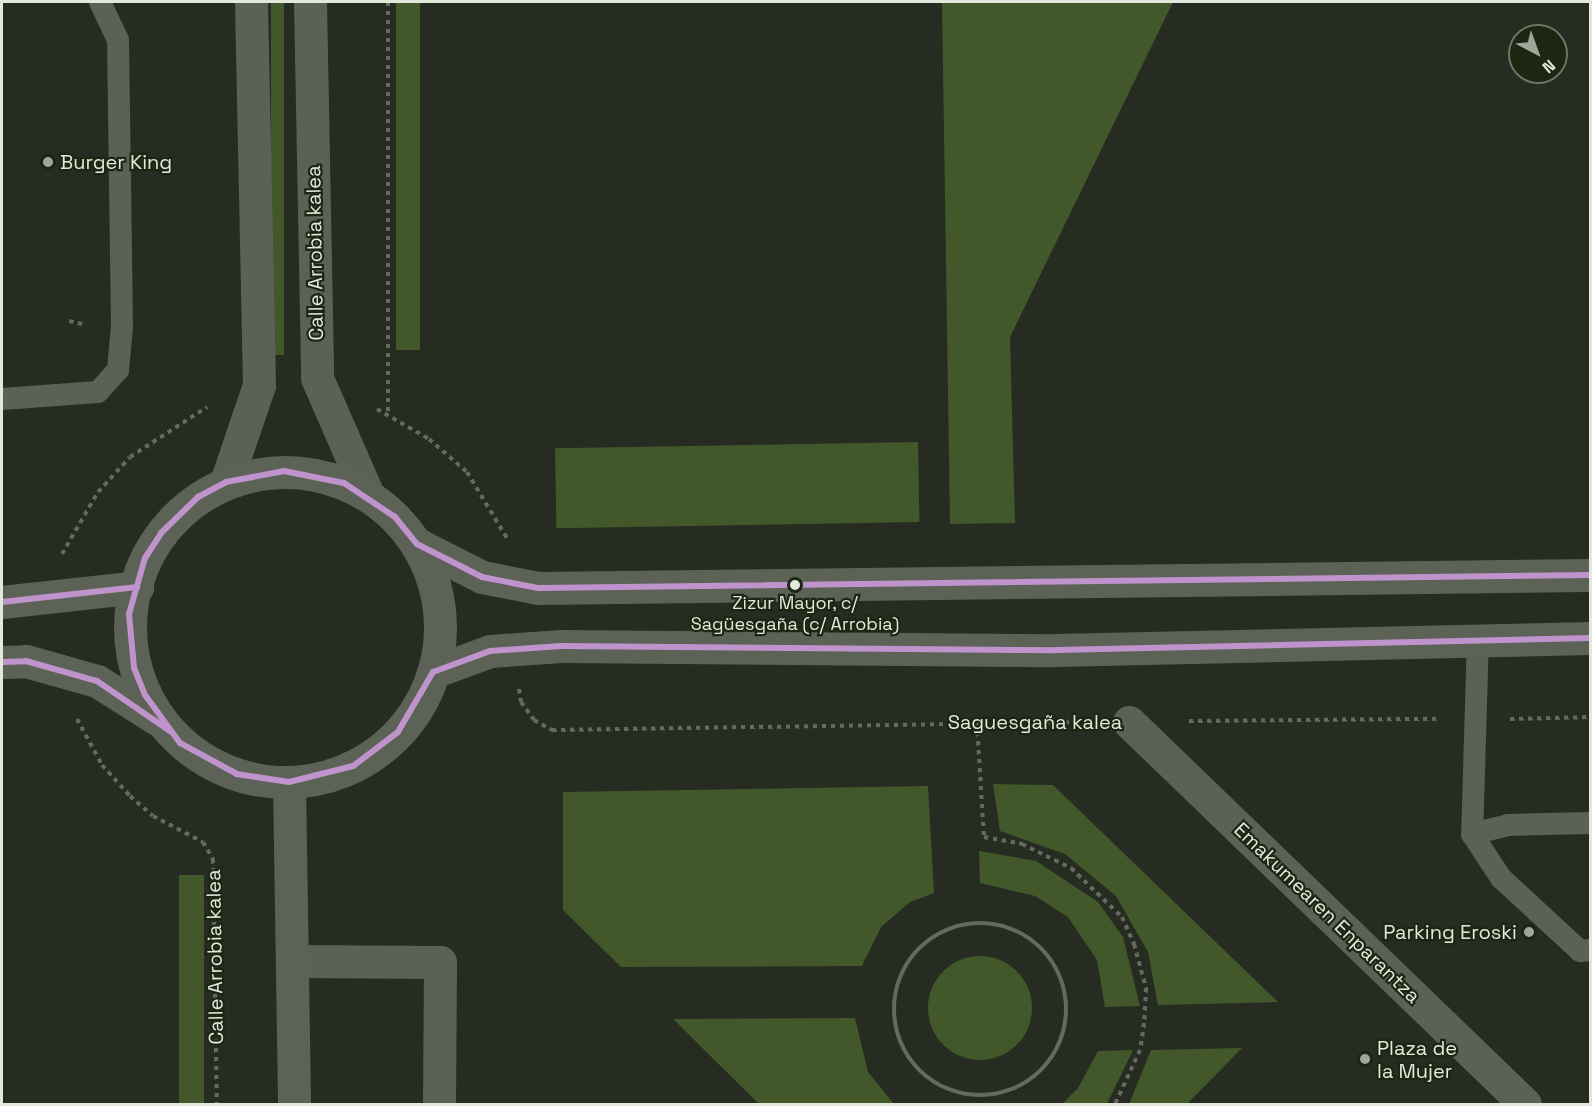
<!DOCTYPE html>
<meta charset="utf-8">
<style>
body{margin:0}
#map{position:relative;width:1592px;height:1106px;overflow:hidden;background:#262c21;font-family:"Space Grotesk",sans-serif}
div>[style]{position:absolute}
.green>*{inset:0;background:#43582a;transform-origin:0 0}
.round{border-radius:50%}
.path>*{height:4px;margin-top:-2px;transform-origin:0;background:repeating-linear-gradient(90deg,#656a61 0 4.5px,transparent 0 9px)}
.path>.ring{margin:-2px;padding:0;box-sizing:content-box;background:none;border:4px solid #656a61;border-radius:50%}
.lane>*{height:22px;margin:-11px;padding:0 11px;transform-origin:11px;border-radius:11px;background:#5b6156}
.street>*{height:33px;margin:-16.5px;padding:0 16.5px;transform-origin:16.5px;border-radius:16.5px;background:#5b6156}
.secondary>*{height:33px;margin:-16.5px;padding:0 16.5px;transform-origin:16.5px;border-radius:16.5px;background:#5c6256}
.secondary>.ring{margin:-16.5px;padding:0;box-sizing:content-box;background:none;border:33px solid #5c6256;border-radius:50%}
.bus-1>*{height:6px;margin:-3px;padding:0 3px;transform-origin:3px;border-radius:3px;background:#bf93cc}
.dots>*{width:16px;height:16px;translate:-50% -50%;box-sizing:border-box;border:3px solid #1d2613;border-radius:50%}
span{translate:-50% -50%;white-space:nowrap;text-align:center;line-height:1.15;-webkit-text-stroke:4.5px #1d2613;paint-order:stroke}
.bus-label{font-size:18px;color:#e2e8dc}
.poi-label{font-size:20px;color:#e2e8dc}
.left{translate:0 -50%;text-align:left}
.right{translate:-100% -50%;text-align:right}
.street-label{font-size:20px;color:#e2e8dc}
.frame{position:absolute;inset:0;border:3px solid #e2e8dc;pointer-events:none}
.north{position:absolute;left:1508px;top:24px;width:60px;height:60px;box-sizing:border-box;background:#1d2613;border:2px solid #6c7463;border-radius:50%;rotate:139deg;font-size:16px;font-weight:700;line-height:24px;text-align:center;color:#e2e8dc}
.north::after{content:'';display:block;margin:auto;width:21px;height:27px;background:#a0a69b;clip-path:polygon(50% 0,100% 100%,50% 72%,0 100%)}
</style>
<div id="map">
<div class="green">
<div style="left:271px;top:2px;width:13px;height:353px"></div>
<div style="left:396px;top:2px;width:24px;height:348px"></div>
<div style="clip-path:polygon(942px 2px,1173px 2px,1010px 337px,1015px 523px,950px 524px)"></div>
<div style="left:918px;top:442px;width:80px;height:363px;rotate:89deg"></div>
<div style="clip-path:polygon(993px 784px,1053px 785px,1278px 1002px,1158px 1005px,1148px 952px,1116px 896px,1065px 854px,1000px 831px)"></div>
<div style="clip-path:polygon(928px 786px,934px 893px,910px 902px,881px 927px,862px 966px,621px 967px,563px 910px,563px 792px)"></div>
<div style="clip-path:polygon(979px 851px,1036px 861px,1098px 902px,1123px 937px,1140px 1006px,1105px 1007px,1097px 960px,1068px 917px,1035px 896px,980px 883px)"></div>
<div style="left:179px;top:875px;width:25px;height:229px"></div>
<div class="round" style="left:928px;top:956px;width:104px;height:104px"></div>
<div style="clip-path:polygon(855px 1018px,868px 1072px,894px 1104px,759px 1104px,673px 1019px)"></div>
<div style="clip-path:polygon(1242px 1048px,1187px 1104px,1129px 1104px,1151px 1050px)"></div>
<div style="clip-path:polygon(1133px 1050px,1107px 1104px,1062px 1104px,1078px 1088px,1098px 1051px)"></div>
</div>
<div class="path">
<div style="left:69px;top:321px;width:17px;rotate:13deg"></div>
<div style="left:377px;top:409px;width:60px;rotate:30deg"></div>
<div style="left:429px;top:439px;width:50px;rotate:41deg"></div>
<div style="left:467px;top:472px;width:79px;rotate:58.9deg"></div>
<div style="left:388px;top:411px;width:409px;rotate:-90deg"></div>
<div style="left:62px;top:554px;width:72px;rotate:-59.9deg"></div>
<div style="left:98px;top:492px;width:47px;rotate:-47.6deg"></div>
<div style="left:130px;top:457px;width:92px;rotate:-33deg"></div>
<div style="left:519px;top:689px;width:13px;rotate:81deg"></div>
<div style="left:521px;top:702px;width:22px;rotate:54deg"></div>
<div style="left:534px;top:720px;width:21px;rotate:29deg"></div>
<div style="left:552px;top:730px;width:537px;rotate:-0.85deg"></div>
<div style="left:77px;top:719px;width:52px;rotate:61.5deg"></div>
<div style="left:102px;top:765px;width:42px;rotate:47.9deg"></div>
<div style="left:130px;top:796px;width:30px;rotate:41deg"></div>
<div style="left:153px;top:816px;width:56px;rotate:27.5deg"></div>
<div style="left:203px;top:842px;width:20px;rotate:60deg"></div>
<div style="left:213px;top:859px;width:245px;rotate:89.1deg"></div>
<div style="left:1510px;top:719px;width:80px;rotate:-1.4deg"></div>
<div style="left:1189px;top:721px;width:251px;rotate:-0.5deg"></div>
<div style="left:977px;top:723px;width:114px;rotate:86.5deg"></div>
<div style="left:984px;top:837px;width:39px;rotate:10deg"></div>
<div style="left:1022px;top:844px;width:55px;rotate:26.1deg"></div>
<div style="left:1071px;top:868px;width:71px;rotate:43.9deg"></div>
<div style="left:1122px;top:917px;width:30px;rotate:66deg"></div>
<div style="left:1134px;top:944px;width:46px;rotate:74.7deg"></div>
<div style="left:1146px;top:988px;width:35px;rotate:93deg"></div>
<div style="left:1144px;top:1023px;width:27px;rotate:98deg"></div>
<div style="left:1140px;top:1050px;width:60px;rotate:114.8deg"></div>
<div class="ring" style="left:894px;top:923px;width:168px;height:168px"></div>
</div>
<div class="lane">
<div style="left:2px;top:399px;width:96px;rotate:-4.2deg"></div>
<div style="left:98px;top:392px;width:30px;rotate:-48deg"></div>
<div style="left:118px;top:370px;width:44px;rotate:-84.8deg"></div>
<div style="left:122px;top:326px;width:286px;rotate:-90.8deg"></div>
<div style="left:118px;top:40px;width:42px;rotate:-115.3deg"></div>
<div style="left:1478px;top:637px;width:197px;rotate:91.7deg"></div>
<div style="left:1472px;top:834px;width:53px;rotate:56.6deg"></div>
<div style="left:1501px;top:878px;width:108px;rotate:42.7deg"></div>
<div style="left:1580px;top:951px;width:10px;rotate:-6deg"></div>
<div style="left:1472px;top:834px;width:37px;rotate:-14deg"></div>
<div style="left:1508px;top:825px;width:82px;rotate:-1.4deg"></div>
</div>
<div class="street">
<div style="left:310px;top:2px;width:376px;rotate:88.9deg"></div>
<div style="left:317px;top:378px;width:128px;rotate:66.4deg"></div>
<div style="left:226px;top:482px;width:102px;rotate:-71.2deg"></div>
<div style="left:259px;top:385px;width:383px;rotate:-91.2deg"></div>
<div style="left:1129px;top:722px;width:550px;rotate:43.97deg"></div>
<div style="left:292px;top:961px;width:148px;rotate:0.4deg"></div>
<div style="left:440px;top:962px;width:142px;rotate:90.4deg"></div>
</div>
<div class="secondary">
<div class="ring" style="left:130px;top:472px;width:277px;height:277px"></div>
<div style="left:417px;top:544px;width:73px;rotate:26.9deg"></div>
<div style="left:482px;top:577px;width:57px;rotate:11.1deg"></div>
<div style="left:538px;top:588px;width:1052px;rotate:-0.71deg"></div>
<div style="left:2px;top:602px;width:136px;rotate:-6.3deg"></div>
<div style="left:2px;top:662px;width:24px;rotate:-2deg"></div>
<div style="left:26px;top:661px;width:74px;rotate:15.7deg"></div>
<div style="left:97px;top:681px;width:71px;rotate:32.3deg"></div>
<div style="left:433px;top:672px;width:61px;rotate:-20.2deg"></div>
<div style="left:490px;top:651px;width:71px;rotate:-4deg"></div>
<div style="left:561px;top:646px;width:495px;rotate:0.5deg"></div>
<div style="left:1056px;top:650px;width:534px;rotate:-1.29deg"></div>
<div style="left:289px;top:782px;width:322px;rotate:89.1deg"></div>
</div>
<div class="bus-1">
<div style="left:2px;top:602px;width:136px;rotate:-6.3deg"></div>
<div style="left:2px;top:662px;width:24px;rotate:-2deg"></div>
<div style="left:26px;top:661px;width:74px;rotate:15.7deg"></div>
<div style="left:97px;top:681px;width:88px;rotate:34.4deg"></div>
<div style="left:433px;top:672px;width:69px;rotate:120.3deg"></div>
<div style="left:398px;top:732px;width:56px;rotate:142.9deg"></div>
<div style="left:353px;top:766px;width:66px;rotate:166deg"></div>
<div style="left:289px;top:782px;width:53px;rotate:-171.3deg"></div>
<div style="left:237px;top:774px;width:65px;rotate:-151.5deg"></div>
<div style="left:180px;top:743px;width:59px;rotate:-126.1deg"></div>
<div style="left:145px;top:695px;width:29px;rotate:-112deg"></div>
<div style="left:134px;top:668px;width:54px;rotate:-95.3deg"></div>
<div style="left:129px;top:614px;width:58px;rotate:-74.1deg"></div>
<div style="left:145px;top:558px;width:30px;rotate:-57deg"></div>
<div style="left:161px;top:533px;width:52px;rotate:-44.2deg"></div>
<div style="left:198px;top:497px;width:32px;rotate:-28deg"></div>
<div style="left:226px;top:482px;width:59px;rotate:-10.7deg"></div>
<div style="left:284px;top:471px;width:61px;rotate:11.3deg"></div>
<div style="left:344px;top:483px;width:61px;rotate:33.7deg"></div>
<div style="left:395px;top:517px;width:35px;rotate:51deg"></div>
<div style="left:417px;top:544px;width:73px;rotate:26.9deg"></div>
<div style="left:482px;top:577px;width:57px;rotate:11.1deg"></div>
<div style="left:538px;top:588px;width:1052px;rotate:-0.71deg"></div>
<div style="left:433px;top:672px;width:61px;rotate:-20.2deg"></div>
<div style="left:490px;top:651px;width:71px;rotate:-4deg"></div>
<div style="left:561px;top:646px;width:495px;rotate:0.5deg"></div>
<div style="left:1056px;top:650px;width:534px;rotate:-1.29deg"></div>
</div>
<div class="dots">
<div style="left:48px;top:162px;background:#a0a69b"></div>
<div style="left:795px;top:585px;background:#e2e8dc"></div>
<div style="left:1529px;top:932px;background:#a0a69b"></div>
<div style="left:1365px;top:1059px;background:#a0a69b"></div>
</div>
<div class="bus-label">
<span style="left:795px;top:614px">Zizur Mayor, c/<br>Sagüesgaña (c/ Arrobia)</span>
</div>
<div class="poi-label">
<span class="left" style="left:60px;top:162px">Burger King</span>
<span class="right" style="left:1517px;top:932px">Parking Eroski</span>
<span class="left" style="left:1377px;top:1060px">Plaza de<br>la Mujer</span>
</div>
<div class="street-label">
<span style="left:315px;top:253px;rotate:-91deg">Calle Arrobia kalea</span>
<span style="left:1035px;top:722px">Saguesgaña kalea</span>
<span style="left:1327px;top:913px;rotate:44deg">Emakumearen Enparantza</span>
<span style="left:215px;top:957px;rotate:-91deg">Calle Arrobia kalea</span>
</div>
<div class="frame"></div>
<div class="north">N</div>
</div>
